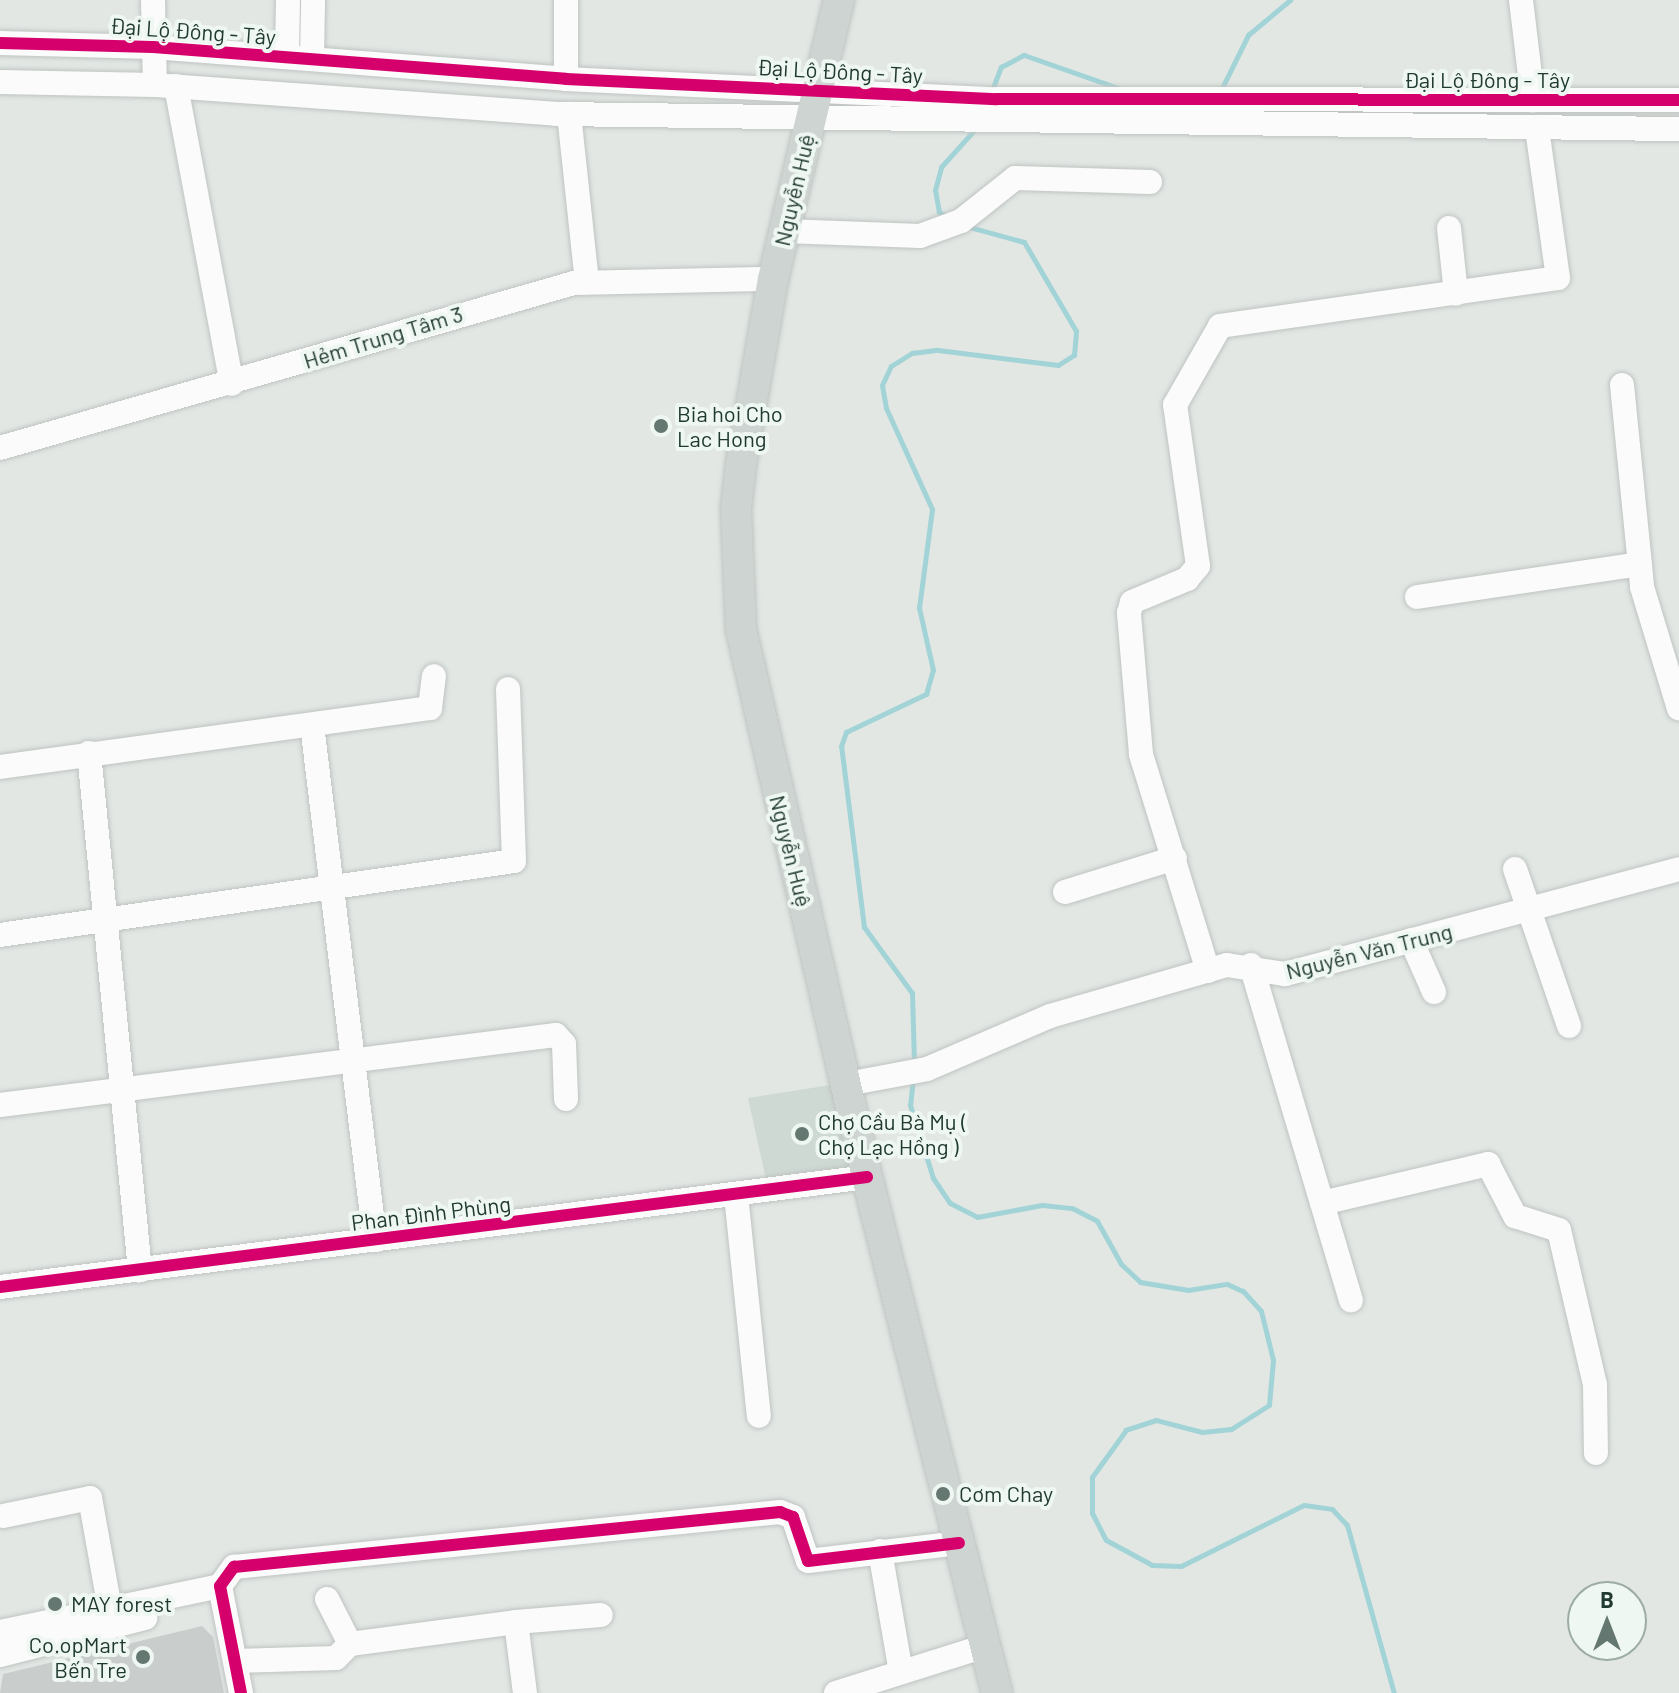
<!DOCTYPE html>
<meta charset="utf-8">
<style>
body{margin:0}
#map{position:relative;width:1679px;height:1693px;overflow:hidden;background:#e2e7e4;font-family:Barlow,sans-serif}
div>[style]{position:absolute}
.built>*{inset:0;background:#cfd9d4}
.stream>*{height:5px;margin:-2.5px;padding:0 2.5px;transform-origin:2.5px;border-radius:2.5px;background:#a2d3d6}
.building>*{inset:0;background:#c9cecc}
.roads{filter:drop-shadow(0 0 2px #bfc4c1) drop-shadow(0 0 2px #bfc4c1)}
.minor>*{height:24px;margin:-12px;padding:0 12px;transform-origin:12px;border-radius:12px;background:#fbfbfb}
.major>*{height:30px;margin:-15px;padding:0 15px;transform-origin:15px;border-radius:15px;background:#cdd4d1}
.cycleway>*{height:12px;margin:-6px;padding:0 6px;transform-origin:6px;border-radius:6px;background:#d6006c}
.dots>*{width:22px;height:22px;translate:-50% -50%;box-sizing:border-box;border:4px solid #eff7f2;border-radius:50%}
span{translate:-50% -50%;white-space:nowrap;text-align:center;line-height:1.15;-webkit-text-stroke:8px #eff7f2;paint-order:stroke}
.street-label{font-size:22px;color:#203a31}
.poi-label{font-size:22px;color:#203a31}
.left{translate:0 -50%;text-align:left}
.right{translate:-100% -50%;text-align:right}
.north{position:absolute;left:1567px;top:1581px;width:80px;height:80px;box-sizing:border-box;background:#eff7f2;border:2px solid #9caba5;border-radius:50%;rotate:0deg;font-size:22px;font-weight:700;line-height:32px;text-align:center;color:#203a31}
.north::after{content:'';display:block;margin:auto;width:28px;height:36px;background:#647770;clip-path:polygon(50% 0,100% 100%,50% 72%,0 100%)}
</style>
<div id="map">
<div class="built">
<div style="clip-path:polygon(837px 1084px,858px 1171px,767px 1184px,748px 1098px)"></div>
</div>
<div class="stream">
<div style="left:992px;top:90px;width:25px;rotate:-69deg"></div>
<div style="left:1001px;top:67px;width:26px;rotate:-28deg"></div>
<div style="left:1024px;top:55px;width:103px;rotate:19.3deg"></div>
<div style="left:1220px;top:92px;width:64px;rotate:-63.8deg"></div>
<div style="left:1248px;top:35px;width:55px;rotate:-39.8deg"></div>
<div style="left:949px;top:218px;width:12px;rotate:-149deg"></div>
<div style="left:939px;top:212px;width:22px;rotate:-100deg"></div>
<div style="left:935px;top:190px;width:24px;rotate:-75deg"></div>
<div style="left:941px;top:167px;width:52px;rotate:-48.1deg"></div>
<div style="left:914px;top:1064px;width:71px;rotate:-91.6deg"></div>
<div style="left:912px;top:993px;width:82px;rotate:-126deg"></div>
<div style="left:864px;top:927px;width:182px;rotate:-97.2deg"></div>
<div style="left:841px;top:746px;width:15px;rotate:-70deg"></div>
<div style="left:846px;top:732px;width:89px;rotate:-25.4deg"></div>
<div style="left:926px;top:694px;width:25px;rotate:-74deg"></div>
<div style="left:933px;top:670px;width:64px;rotate:-102.7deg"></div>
<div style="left:919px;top:608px;width:100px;rotate:-82.5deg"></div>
<div style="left:932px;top:509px;width:111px;rotate:-114.5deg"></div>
<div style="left:886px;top:408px;width:23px;rotate:-100deg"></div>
<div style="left:882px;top:385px;width:21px;rotate:-65deg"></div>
<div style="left:891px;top:366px;width:25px;rotate:-32deg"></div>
<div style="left:912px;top:353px;width:26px;rotate:-7deg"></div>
<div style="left:938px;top:350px;width:121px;rotate:7.1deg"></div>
<div style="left:1058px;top:365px;width:19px;rotate:-32deg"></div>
<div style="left:1074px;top:355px;width:24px;rotate:-85deg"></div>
<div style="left:1076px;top:331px;width:103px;rotate:-120.3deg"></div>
<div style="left:1024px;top:242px;width:57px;rotate:-164.7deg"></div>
<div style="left:913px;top:1078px;width:27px;rotate:96deg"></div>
<div style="left:910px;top:1105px;width:77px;rotate:72.5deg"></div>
<div style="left:933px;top:1178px;width:30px;rotate:56deg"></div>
<div style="left:950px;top:1203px;width:30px;rotate:27deg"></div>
<div style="left:977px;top:1217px;width:66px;rotate:-10.5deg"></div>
<div style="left:1042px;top:1205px;width:30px;rotate:6deg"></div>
<div style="left:1072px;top:1208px;width:28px;rotate:27deg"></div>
<div style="left:1097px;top:1221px;width:49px;rotate:60.8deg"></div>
<div style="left:1121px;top:1264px;width:26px;rotate:43deg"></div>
<div style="left:1140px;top:1282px;width:49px;rotate:9.5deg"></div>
<div style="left:1188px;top:1290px;width:39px;rotate:-9deg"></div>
<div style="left:1227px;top:1284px;width:17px;rotate:24deg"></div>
<div style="left:1243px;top:1291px;width:27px;rotate:48deg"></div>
<div style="left:1261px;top:1311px;width:50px;rotate:76.2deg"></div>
<div style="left:1273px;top:1360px;width:45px;rotate:95.1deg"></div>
<div style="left:1269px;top:1405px;width:45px;rotate:147.7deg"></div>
<div style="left:1231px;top:1429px;width:29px;rotate:174deg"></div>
<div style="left:1202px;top:1432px;width:48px;rotate:-165.4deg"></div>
<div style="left:1156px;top:1420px;width:32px;rotate:162deg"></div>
<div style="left:1126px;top:1430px;width:58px;rotate:125.9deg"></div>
<div style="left:1092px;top:1477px;width:36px;rotate:90deg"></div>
<div style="left:1092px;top:1513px;width:30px;rotate:63deg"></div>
<div style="left:1106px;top:1540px;width:52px;rotate:28.5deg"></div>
<div style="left:1152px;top:1565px;width:29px;rotate:2deg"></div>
<div style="left:1181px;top:1566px;width:137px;rotate:-26.4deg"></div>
<div style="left:1304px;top:1505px;width:28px;rotate:8deg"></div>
<div style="left:1332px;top:1509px;width:22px;rotate:47deg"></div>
<div style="left:1347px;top:1525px;width:174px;rotate:74.4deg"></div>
</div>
<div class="building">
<div style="clip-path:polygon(202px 1626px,213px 1637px,224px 1693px,0 1693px,3px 1674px)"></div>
</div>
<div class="roads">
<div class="minor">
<div style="left:153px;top:0;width:85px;rotate:88.7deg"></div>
<div style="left:1521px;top:0;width:101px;rotate:83.2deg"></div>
<div style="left:0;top:43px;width:153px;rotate:1.5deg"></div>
<div style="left:153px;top:47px;width:414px;rotate:4.4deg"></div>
<div style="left:566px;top:79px;width:431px;rotate:2.7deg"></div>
<div style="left:997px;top:99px;width:682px;rotate:0.08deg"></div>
<div style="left:287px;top:57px;width:57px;rotate:-89deg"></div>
<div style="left:312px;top:59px;width:59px;rotate:-89deg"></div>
<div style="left:566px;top:79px;width:79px;rotate:-90deg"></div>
<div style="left:0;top:82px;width:155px;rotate:1.1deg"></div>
<div style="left:155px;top:85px;width:402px;rotate:4.1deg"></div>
<div style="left:556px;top:114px;width:1123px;rotate:0.77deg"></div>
<div style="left:176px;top:86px;width:303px;rotate:79.4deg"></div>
<div style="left:569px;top:114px;width:169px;rotate:83.9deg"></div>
<div style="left:1449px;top:228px;width:66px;rotate:83.9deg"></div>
<div style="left:784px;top:231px;width:136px;rotate:2.1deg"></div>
<div style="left:920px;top:236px;width:44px;rotate:-20.1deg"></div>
<div style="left:961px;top:221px;width:69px;rotate:-38.5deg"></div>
<div style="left:1015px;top:178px;width:135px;rotate:1.7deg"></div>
<div style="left:1622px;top:385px;width:203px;rotate:84.3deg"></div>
<div style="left:1642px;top:587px;width:127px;rotate:73.1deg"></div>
<div style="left:0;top:448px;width:597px;rotate:-16.04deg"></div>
<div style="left:574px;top:283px;width:199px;rotate:-1.2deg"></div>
<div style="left:1417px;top:597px;width:225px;rotate:-8.4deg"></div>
<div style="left:312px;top:725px;width:519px;rotate:83.03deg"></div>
<div style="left:89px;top:753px;width:520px;rotate:84.37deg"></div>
<div style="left:0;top:767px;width:434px;rotate:-7.8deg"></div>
<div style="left:430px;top:708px;width:32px;rotate:-83deg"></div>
<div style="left:1515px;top:869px;width:166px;rotate:71deg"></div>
<div style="left:1065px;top:892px;width:115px;rotate:-17.2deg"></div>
<div style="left:0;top:935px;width:519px;rotate:-8.19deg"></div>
<div style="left:514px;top:861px;width:172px;rotate:-92deg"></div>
<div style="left:1411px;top:940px;width:57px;rotate:66.1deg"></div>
<div style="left:1251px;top:965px;width:350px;rotate:73.4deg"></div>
<div style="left:1208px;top:971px;width:227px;rotate:-107.2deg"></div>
<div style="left:1141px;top:754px;width:142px;rotate:-94.9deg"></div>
<div style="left:1129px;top:613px;width:11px;rotate:-75deg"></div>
<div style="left:1132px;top:602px;width:60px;rotate:-22.7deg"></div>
<div style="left:1187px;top:579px;width:17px;rotate:-50deg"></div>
<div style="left:1198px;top:566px;width:163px;rotate:-98.1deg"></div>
<div style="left:1175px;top:405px;width:91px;rotate:-60.3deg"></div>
<div style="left:1220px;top:326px;width:341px;rotate:-8.1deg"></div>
<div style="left:1558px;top:278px;width:151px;rotate:-98deg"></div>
<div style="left:847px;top:1084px;width:81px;rotate:-10.6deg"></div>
<div style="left:927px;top:1069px;width:134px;rotate:-23.3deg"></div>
<div style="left:1050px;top:1016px;width:184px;rotate:-16.1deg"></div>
<div style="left:1227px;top:965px;width:59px;rotate:8.8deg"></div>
<div style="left:1285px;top:974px;width:408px;rotate:-14.9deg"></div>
<div style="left:0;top:1105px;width:560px;rotate:-7.18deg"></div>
<div style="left:556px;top:1035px;width:12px;rotate:48deg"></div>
<div style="left:564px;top:1044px;width:55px;rotate:87.9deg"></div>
<div style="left:736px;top:1195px;width:222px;rotate:84.1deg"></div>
<div style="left:1322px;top:1203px;width:171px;rotate:-13.2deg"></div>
<div style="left:1488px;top:1164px;width:59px;rotate:62.6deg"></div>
<div style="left:1515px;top:1216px;width:46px;rotate:17.7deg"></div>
<div style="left:1559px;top:1230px;width:159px;rotate:76.9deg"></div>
<div style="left:1595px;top:1385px;width:68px;rotate:89.2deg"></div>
<div style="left:0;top:1287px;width:874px;rotate:-7.23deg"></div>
<div style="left:3px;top:1516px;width:89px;rotate:-11.7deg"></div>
<div style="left:90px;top:1498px;width:113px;rotate:79.8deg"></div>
<div style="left:880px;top:1551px;width:123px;rotate:80.2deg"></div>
<div style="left:327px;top:1599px;width:51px;rotate:62.9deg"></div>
<div style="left:350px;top:1644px;width:167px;rotate:-7.5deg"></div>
<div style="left:516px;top:1622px;width:72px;rotate:82.8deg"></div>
<div style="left:516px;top:1622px;width:85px;rotate:-4.7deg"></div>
<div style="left:0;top:1632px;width:225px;rotate:-11.8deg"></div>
<div style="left:0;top:1655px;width:150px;rotate:-14.3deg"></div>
<div style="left:235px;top:1661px;width:101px;rotate:-1.7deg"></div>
<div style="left:336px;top:1658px;width:20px;rotate:-45deg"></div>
<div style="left:241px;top:1693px;width:109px;rotate:-101.1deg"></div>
<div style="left:220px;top:1586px;width:24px;rotate:-54deg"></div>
<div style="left:234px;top:1567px;width:549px;rotate:-5.75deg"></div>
<div style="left:780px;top:1512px;width:14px;rotate:21deg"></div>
<div style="left:793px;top:1517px;width:46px;rotate:71.2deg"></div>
<div style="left:808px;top:1561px;width:152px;rotate:-6.8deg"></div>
<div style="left:836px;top:1693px;width:156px;rotate:-17.5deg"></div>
</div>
<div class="major">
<div style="left:839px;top:0;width:287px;rotate:103.3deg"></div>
<div style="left:773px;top:279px;width:188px;rotate:99.8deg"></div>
<div style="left:741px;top:464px;width:45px;rotate:96.3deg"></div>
<div style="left:736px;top:509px;width:120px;rotate:87.6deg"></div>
<div style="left:741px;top:629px;width:562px;rotate:77.05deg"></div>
<div style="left:867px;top:1177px;width:532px;rotate:75.86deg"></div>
</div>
</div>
<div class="cycleway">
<div style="left:0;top:43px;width:153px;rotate:1.5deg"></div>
<div style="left:153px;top:47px;width:414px;rotate:4.4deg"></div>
<div style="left:566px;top:79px;width:431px;rotate:2.7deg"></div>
<div style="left:997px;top:99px;width:682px;rotate:0.08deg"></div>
<div style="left:0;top:1287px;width:874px;rotate:-7.23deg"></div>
<div style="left:241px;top:1693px;width:109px;rotate:-101.1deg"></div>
<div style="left:220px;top:1586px;width:24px;rotate:-54deg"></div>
<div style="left:234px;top:1567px;width:549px;rotate:-5.75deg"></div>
<div style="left:780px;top:1512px;width:14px;rotate:21deg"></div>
<div style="left:793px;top:1517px;width:46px;rotate:71.2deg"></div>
<div style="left:808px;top:1561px;width:152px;rotate:-6.8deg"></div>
</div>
<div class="dots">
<div style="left:661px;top:426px;background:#647770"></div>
<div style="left:802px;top:1134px;background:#647770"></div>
<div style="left:943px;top:1494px;background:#647770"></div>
<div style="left:55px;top:1604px;background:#647770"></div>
<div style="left:143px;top:1657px;background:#647770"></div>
</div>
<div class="street-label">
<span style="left:193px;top:31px;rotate:4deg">Đại Lộ Đông - Tây</span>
<span style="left:840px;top:71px;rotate:3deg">Đại Lộ Đông - Tây</span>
<span style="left:1487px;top:80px">Đại Lộ Đông - Tây</span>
<span style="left:794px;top:190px;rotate:-77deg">Nguyễn Huệ</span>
<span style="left:383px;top:337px;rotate:-17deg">Hẻm Trung Tâm 3</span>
<span style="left:791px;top:851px;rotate:76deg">Nguyễn Huệ</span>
<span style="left:1369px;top:951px;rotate:-14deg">Nguyễn Văn Trung</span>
<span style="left:431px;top:1213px;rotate:-7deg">Phan Đình Phùng</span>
</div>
<div class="poi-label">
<span class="left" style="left:677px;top:426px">Bia hoi Cho<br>Lac Hong</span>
<span class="left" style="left:818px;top:1134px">Chợ Cầu Bà Mụ (<br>Chợ Lạc Hồng )</span>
<span class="left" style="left:959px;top:1494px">Cơm Chay</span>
<span class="left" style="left:71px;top:1604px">MAY forest</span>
<span class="right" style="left:127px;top:1657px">Co.opMart<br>Bến Tre</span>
</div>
<div class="north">B</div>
</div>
